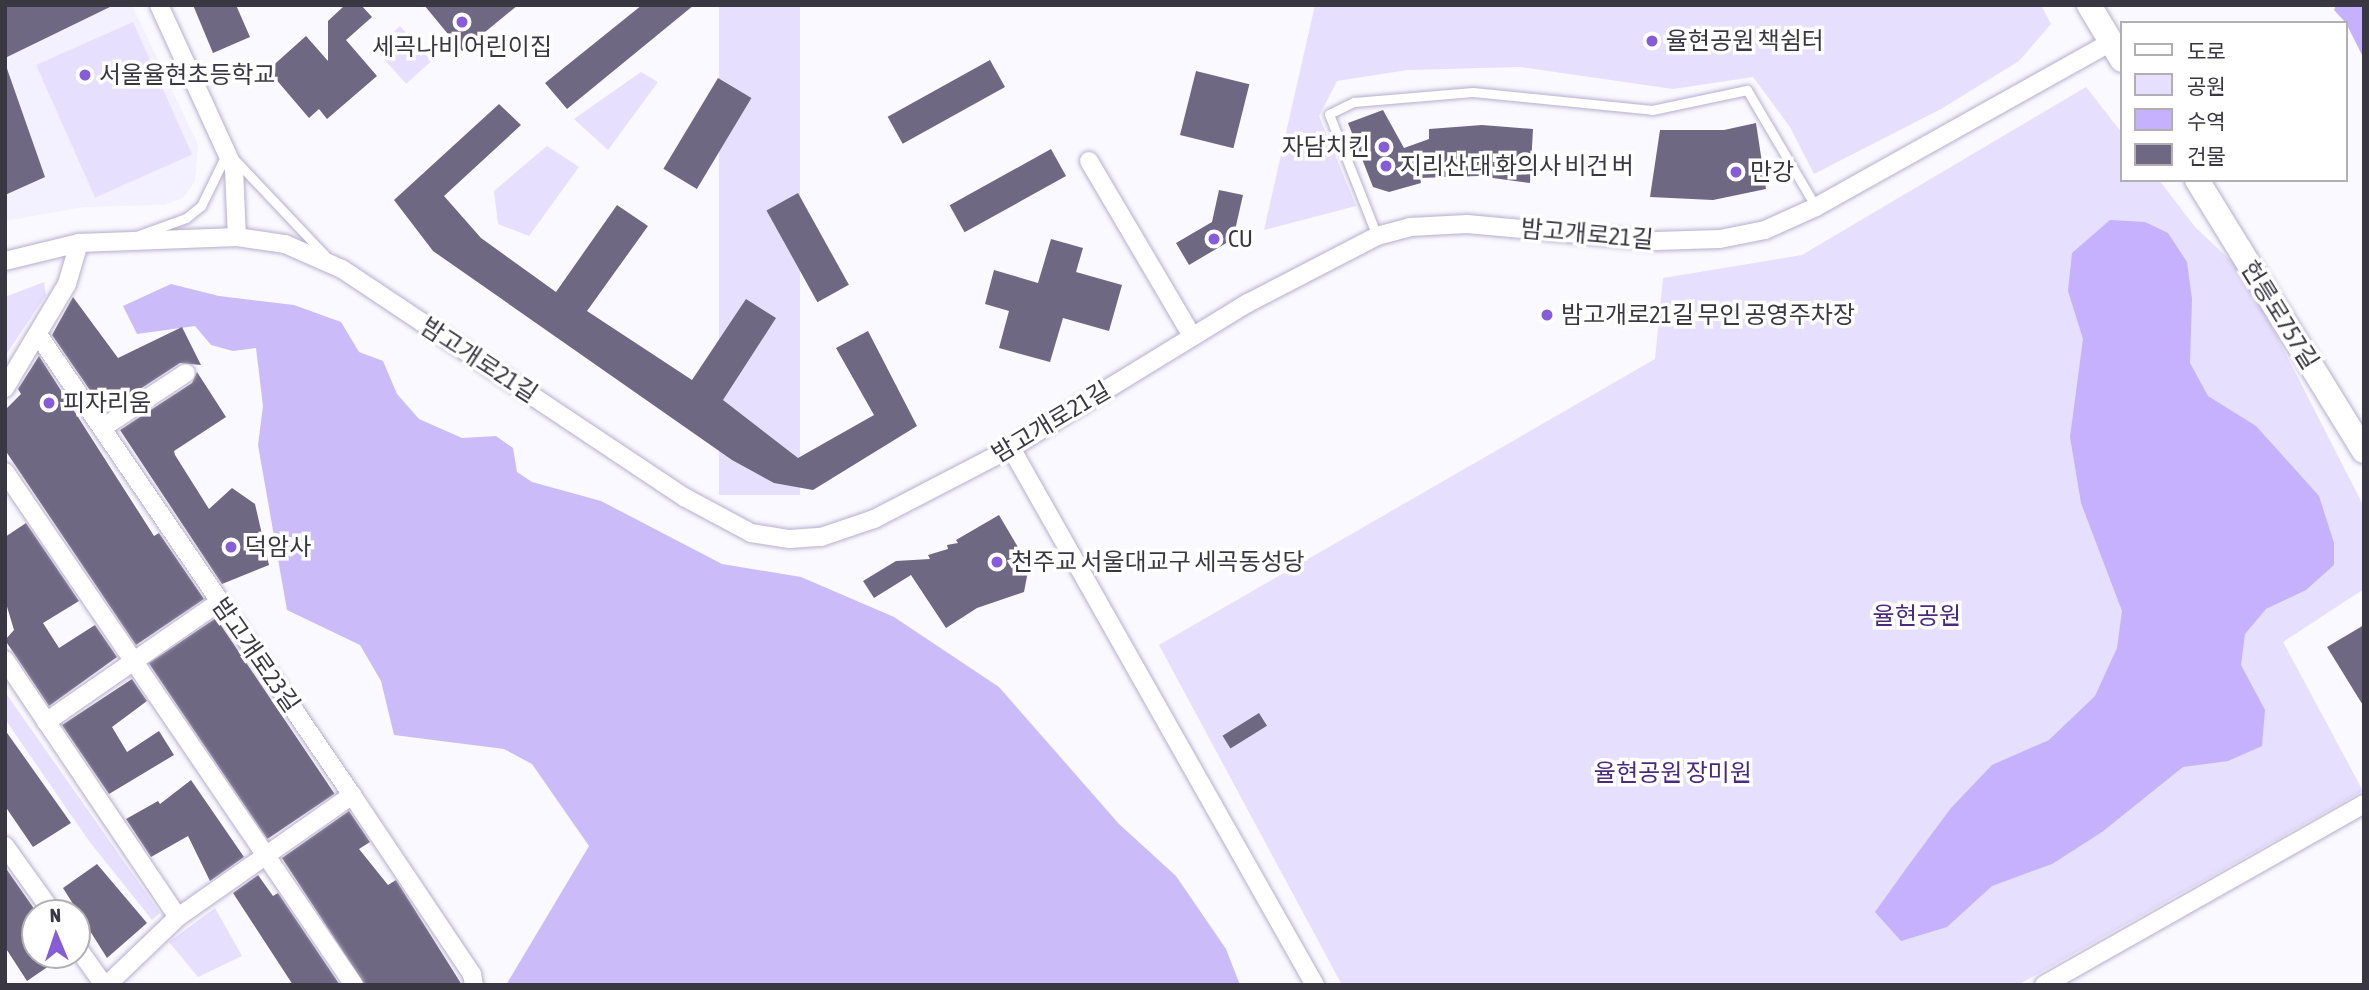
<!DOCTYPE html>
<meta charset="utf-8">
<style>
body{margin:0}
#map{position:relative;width:2369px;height:990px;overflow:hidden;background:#faf9ff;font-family:"Asap Condensed","Noto Sans KR",sans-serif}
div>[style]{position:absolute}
.built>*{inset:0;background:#f3f0ff}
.green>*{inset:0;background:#e6dffd;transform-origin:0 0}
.forest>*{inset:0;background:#cbbbf8}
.water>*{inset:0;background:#c5b1fd}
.building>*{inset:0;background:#6f6882;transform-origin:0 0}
.roads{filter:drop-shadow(0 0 2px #b6afcc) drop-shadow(0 0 2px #b6afcc)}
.service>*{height:9px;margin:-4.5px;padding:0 4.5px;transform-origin:4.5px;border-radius:4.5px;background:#fff}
.minor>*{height:18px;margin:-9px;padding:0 9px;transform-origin:9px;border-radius:9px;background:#fff}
.secondary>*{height:24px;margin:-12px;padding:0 12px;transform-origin:12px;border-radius:12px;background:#fff}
.dots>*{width:19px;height:19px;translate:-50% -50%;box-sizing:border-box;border:4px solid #fff;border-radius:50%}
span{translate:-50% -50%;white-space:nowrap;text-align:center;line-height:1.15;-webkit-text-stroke:7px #fff;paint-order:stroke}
.poi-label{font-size:24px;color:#393742}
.left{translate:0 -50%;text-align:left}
.right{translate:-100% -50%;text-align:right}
.street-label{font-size:24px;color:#393742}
.park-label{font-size:24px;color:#4a2a80}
.frame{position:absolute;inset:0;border:7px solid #393742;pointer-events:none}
.legend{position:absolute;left:2120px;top:21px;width:228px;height:161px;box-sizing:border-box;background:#fff;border:2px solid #b0afb3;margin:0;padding:9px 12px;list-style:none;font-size:21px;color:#393742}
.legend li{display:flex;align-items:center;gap:14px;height:35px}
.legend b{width:35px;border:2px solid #b0afb3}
.north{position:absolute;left:21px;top:899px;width:70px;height:70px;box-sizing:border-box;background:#fff;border:2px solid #b0afb3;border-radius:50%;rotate:358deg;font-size:19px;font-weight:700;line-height:28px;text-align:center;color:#393742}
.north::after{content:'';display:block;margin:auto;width:24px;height:32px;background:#875dd7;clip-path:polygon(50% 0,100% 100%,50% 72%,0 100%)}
</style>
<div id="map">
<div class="built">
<div style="clip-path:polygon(5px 5px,132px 5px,198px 145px,195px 181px,184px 197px,164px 205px,84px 207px,5px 221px)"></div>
</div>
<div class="green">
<div style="left:719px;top:5px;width:81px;height:490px"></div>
<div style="clip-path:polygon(1315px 5px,2041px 5px,2051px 24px,2019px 61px,1941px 109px,1814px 174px,1790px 127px,1753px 77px,1673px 89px,1520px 67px,1407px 70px,1337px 81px,1319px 116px,1356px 206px,1264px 230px)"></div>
<div style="left:133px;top:22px;width:145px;height:106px;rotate:66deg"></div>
<div style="left:400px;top:26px;width:47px;height:34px;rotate:48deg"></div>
<div style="clip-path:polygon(641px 72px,658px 82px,608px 150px,574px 119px)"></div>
<div style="clip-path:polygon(2086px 87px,2122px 133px,2122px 180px,2159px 180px,2195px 227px,2245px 274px,2364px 507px,2364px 589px,2283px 642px,2363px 791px,2018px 985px,1342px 985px,1159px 645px,1655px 359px,1663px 278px,1802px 255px)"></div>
<div style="clip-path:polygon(547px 146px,579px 167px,529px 236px,498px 224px,494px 191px)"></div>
<div style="clip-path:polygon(44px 282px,46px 295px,5px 356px,5px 297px)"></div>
<div style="clip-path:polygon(5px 692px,160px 913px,152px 920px,89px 841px,5px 719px)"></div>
<div style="clip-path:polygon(215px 908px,242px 956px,198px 977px,169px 942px)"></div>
</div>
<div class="forest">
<div style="clip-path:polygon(171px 284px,219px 296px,294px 305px,341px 322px,359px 352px,383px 361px,397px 394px,419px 419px,462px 438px,496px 436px,513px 448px,517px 472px,532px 482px,601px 501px,722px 564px,801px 577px,894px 617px,999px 687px,1119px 824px,1176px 876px,1226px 949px,1240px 985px,506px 985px,589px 846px,532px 764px,504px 749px,394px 735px,381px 681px,360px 645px,287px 610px,258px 445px,263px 406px,256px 348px,233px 351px,211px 345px,195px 326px,137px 334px,123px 306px)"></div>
</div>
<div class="water">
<div style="clip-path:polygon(2336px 5px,2364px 5px,2364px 59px,2346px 23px,2334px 10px)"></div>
<div style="clip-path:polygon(2110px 220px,2145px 222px,2168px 233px,2187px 262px,2192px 299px,2190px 363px,2208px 396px,2256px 426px,2319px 496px,2334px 543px,2334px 565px,2306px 590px,2266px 609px,2245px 634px,2241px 665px,2265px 710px,2262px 746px,2228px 761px,2183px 767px,2102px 832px,2052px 864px,1992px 886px,1947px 927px,1901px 941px,1875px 912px,1908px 866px,1951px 808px,1992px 765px,2049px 740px,2095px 696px,2117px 648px,2122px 611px,2081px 503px,2070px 437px,2083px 339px,2068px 291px,2072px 253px)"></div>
</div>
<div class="building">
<div style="clip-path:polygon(5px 5px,114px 5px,5px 58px)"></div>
<div style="clip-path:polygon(193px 5px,236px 5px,250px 37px,213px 53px)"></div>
<div style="clip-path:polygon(345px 5px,361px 5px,372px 17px,346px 40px,377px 76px,327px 119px,319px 109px,309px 118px,268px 70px,306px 36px,328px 61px,328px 21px)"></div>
<div style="clip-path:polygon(424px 5px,518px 5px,462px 51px)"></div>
<div style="clip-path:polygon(642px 5px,694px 5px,567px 109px,545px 83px)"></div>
<div style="left:990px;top:60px;width:31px;height:117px;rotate:61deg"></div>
<div style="clip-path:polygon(5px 63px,45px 177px,5px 195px)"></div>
<div style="left:1196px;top:71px;width:55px;height:66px;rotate:14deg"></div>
<div style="left:718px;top:78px;width:39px;height:106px;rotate:31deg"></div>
<div style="clip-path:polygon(499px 104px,521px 125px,444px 196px,481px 238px,556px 292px,617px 205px,648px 226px,587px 311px,692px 380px,746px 299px,776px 318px,723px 400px,798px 458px,874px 415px,836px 348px,868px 331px,917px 426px,813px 490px,774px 483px,732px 460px,433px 251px,394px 200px)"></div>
<div style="clip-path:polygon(1383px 110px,1404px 148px,1429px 139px,1429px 129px,1482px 125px,1533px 129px,1530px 183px,1478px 176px,1420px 178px,1421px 183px,1389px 192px,1373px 187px,1348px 123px)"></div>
<div style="clip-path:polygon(1756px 123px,1766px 189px,1713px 200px,1650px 197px,1660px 130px,1724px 130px)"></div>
<div style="left:1051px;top:149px;width:31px;height:116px;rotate:61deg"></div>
<div style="clip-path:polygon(1219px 190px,1243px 195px,1233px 239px,1189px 265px,1176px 243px,1212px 222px)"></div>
<div style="left:798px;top:193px;width:105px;height:36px;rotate:61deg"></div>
<div style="clip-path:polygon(1051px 239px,1083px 248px,1076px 272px,1122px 285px,1109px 331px,1063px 318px,1050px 362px,999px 348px,1009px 311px,985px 304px,994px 270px,1038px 283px)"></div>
<div style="clip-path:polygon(73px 297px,118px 358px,182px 327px,201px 365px,180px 363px,105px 412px,52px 335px)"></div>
<div style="clip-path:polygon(39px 356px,154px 536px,159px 533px,204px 599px,136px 645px,5px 450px,5px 410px,21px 394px,18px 389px)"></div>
<div style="clip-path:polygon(197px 372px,226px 417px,174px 451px,175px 455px,209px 509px,232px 488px,255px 504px,269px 565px,222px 584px,120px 430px,192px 383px)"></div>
<div style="clip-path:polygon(999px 515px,1029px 566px,1024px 592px,977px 608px,946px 628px,911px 575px,874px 598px,863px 581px,896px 561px,930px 559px,928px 555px,948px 549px,947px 545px,958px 543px,956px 540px)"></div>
<div style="clip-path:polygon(26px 523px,79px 601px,43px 623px,59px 648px,95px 625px,117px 657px,49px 706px,5px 640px,14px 630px,5px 600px,5px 537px)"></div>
<div style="left:216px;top:618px;width:212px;height:81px;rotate:56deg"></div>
<div style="clip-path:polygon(2364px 625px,2364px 707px,2327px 647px)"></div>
<div style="clip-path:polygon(132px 679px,147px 701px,112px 727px,127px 752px,159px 731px,174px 755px,109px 794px,62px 725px)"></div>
<div style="left:1259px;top:713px;width:15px;height:43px;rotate:58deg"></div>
<div style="clip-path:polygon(5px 730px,71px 823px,33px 847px,5px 806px)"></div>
<div style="clip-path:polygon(191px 780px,244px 857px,210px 881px,188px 836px,151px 857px,126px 819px,158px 801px,160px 804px)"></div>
<div style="clip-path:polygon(349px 811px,370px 842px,359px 849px,388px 885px,396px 880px,462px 985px,365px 985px,282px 858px)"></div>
<div style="clip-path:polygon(97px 864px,147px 923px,107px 958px,63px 888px)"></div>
<div style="clip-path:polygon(5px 867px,35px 910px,35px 955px,65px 955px,27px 981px,5px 947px)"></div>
<div style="clip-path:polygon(258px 875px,273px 896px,278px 893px,340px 985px,293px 985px,233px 893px)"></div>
</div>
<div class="roads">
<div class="service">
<div style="left:236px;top:161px;width:129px;rotate:46.6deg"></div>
<div style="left:139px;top:235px;width:50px;rotate:-19.9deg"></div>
<div style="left:186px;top:218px;width:19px;rotate:-39deg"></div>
<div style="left:201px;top:206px;width:57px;rotate:-63.9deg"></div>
<div style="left:1377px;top:236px;width:131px;rotate:-111.5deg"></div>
<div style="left:1329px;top:114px;width:28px;rotate:-26deg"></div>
<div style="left:1354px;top:102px;width:119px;rotate:-4.8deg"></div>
<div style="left:1473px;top:92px;width:180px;rotate:5.7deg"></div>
<div style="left:1652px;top:110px;width:97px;rotate:-11.9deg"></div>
<div style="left:1747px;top:90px;width:136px;rotate:59.5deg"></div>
</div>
<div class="minor">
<div style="left:159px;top:5px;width:180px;rotate:65.4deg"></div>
<div style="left:234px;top:169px;width:68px;rotate:87.5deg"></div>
<div style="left:1089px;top:161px;width:203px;rotate:59.5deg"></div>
<div style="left:5px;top:261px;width:76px;rotate:-13.7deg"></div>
<div style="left:79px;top:243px;width:158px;rotate:-2.2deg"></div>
<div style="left:237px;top:237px;width:49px;rotate:8.3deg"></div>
<div style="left:285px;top:244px;width:62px;rotate:23.7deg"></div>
<div style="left:342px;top:269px;width:411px;rotate:33.7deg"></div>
<div style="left:684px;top:497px;width:76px;rotate:28.2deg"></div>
<div style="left:751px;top:533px;width:39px;rotate:9deg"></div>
<div style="left:790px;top:539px;width:31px;rotate:-4deg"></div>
<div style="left:821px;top:537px;width:56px;rotate:-18.8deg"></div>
<div style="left:874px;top:519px;width:154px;rotate:-27.4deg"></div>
<div style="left:1011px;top:448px;width:278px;rotate:-31.5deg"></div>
<div style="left:1248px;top:303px;width:145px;rotate:-27.4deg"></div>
<div style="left:1377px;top:236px;width:34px;rotate:-15deg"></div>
<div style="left:1410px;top:227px;width:57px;rotate:-3deg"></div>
<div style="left:1467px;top:224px;width:189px;rotate:5.2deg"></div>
<div style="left:1655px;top:241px;width:65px;rotate:-1.8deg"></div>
<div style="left:1720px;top:239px;width:46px;rotate:-11.3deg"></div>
<div style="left:1765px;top:230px;width:56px;rotate:-24.3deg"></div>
<div style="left:1816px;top:207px;width:338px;rotate:-29.2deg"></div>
<div style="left:39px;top:336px;width:556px;rotate:55.71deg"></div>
<div style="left:352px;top:795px;width:216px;rotate:56.2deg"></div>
<div style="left:472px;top:974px;width:11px;rotate:80deg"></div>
<div style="left:5px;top:388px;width:121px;rotate:-59.2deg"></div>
<div style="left:67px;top:284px;width:43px;rotate:-73.7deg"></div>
<div style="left:102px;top:428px;width:100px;rotate:-33.2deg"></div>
<div style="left:1011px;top:448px;width:617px;rotate:60.49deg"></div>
<div style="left:5px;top:472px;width:620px;rotate:55.77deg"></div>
<div style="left:5px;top:660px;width:310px;rotate:56.1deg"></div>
<div style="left:46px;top:722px;width:211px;rotate:-34.7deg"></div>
<div style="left:5px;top:846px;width:82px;rotate:54.4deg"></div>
<div style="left:77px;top:947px;width:47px;rotate:54.6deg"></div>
<div style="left:107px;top:985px;width:98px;rotate:-43.8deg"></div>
<div style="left:178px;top:917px;width:213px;rotate:-35deg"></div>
<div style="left:2044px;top:985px;width:368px;rotate:-29.5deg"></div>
</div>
<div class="secondary">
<div style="left:2089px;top:5px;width:64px;rotate:59deg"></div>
<div style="left:2197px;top:180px;width:318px;rotate:58.4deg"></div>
</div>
</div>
<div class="dots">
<div style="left:462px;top:22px;background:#875dd7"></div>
<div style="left:1652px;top:41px;background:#875dd7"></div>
<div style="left:85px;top:75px;background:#875dd7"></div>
<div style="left:1384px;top:147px;background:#875dd7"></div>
<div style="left:1386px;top:166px;background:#875dd7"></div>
<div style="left:1736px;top:172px;background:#875dd7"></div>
<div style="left:1214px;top:239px;background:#875dd7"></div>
<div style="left:1547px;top:315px;background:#875dd7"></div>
<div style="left:49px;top:403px;background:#875dd7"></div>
<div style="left:231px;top:547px;background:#875dd7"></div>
<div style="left:997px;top:562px;background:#875dd7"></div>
</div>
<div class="poi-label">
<span class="left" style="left:1666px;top:41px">율현공원 책쉼터</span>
<span style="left:462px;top:47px">세곡나비 어린이집</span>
<span class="left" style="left:99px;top:75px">서울율현초등학교</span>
<span class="right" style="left:1370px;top:147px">자담치킨</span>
<span class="left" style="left:1400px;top:166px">지리산 대 화의사 비건 버</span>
<span class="left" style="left:1750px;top:172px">만강</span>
<span class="left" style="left:1228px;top:239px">CU</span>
<span class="left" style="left:1561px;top:315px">밤고개로21길 무인 공영주차장</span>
<span class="left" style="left:63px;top:403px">피자리움</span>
<span class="left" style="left:245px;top:547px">덕암사</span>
<span class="left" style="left:1011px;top:562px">천주교 서울대교구 세곡동성당</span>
</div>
<div class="street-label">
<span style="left:1587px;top:234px;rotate:5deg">밤고개로21길</span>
<span style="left:2280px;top:315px;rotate:58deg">헌릉로757길</span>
<span style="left:479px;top:360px;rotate:33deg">밤고개로21길</span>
<span style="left:1051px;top:422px;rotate:-31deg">밤고개로21길</span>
<span style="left:256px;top:655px;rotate:55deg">밤고개로23길</span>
</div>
<div class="park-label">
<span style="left:1917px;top:616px">율현공원</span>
<span style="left:1673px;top:773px">율현공원 장미원</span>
</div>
<div class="frame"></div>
<ul class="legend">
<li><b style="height:9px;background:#fff"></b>도로</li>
<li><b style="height:19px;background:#e6dffd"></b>공원</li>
<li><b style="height:19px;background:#c5b1fd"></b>수역</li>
<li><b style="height:19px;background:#6f6882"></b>건물</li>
</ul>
<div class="north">N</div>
</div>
